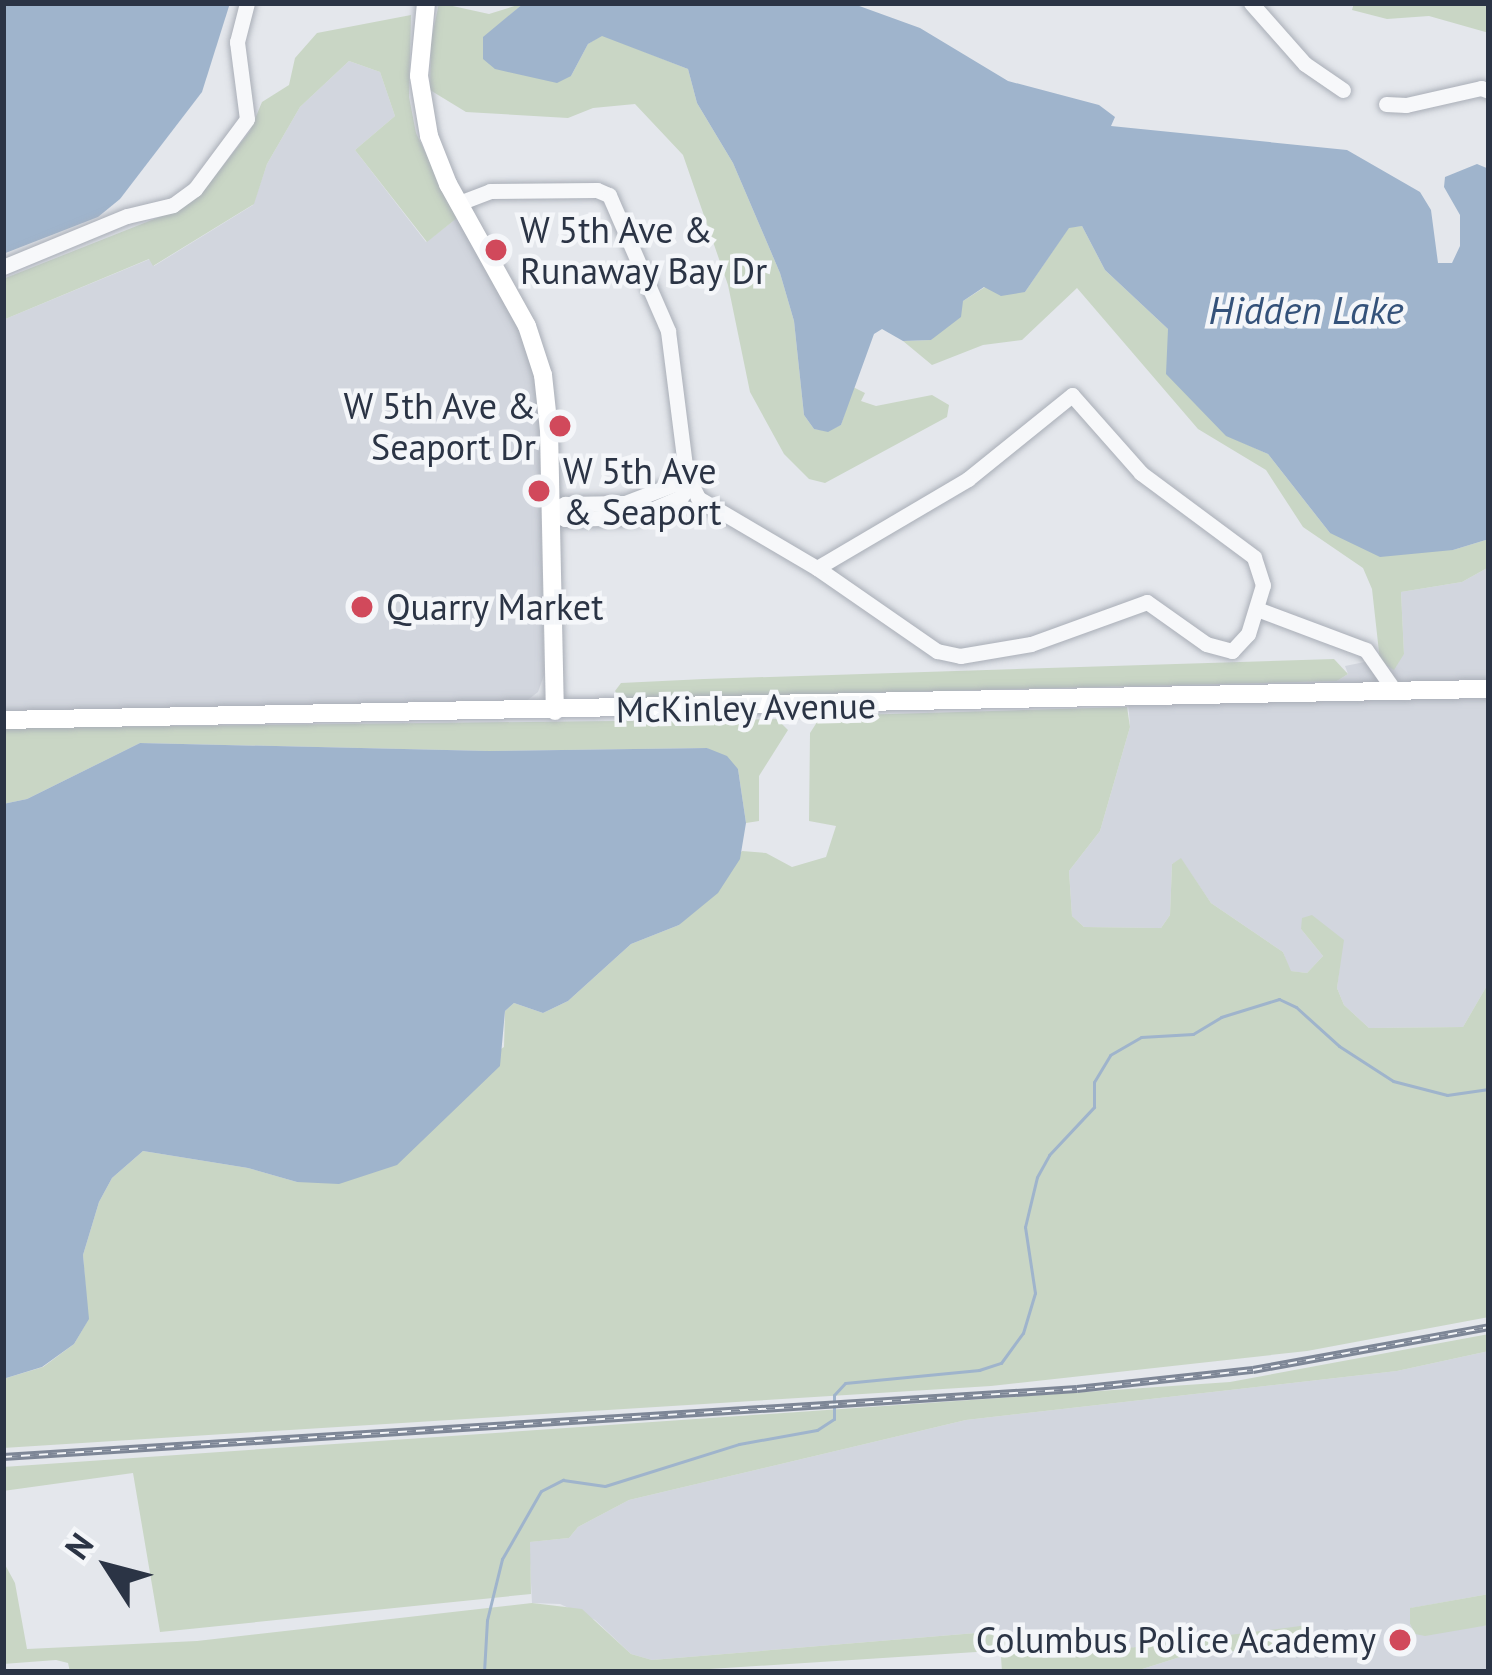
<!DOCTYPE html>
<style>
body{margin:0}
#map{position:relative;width:1492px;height:1675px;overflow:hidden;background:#e4e7ec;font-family:"PT Sans",sans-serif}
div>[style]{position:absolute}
.built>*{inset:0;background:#d2d6de}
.green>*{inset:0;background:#c9d6c5}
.water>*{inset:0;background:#9fb4cc}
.stream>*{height:3px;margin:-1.5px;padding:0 1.5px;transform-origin:1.5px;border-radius:1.5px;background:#9fb4cc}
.roads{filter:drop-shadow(0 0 3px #a9aeb7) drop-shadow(0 0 3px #a9aeb7)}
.minor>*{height:15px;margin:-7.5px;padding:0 7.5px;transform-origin:7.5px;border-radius:7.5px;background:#f7f8fa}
.major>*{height:18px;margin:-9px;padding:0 9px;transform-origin:9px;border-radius:9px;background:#fff}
.rail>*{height:8px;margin-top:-4px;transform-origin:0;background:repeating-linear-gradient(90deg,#f4f6f9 0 9px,#7d8696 0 18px);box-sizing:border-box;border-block:3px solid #7d8696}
.dots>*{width:33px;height:33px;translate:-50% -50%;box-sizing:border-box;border:6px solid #f4f6f9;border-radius:50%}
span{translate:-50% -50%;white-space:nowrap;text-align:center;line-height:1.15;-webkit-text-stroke:9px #f4f6f9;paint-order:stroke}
.poi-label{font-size:36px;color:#2b3445}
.left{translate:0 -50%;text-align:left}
.right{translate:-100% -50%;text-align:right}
.street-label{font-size:36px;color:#2b3445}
.water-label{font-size:39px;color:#34527a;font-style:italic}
.frame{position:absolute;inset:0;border:6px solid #2b3445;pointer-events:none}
.north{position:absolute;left:48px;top:1507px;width:120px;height:120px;-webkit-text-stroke:9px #f4f6f9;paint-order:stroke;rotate:306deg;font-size:33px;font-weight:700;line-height:48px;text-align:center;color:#2b3445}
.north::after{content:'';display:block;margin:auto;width:42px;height:54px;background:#2b3445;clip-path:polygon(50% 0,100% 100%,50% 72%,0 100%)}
</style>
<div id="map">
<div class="built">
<div style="clip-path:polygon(349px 61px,380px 72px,395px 116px,355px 150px,426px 242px,457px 218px,517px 321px,533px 364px,539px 408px,544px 675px,538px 692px,525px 702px,3px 711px,3px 320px,150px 259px,154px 266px,253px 205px,267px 164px,300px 107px)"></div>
<div style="clip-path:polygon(1489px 567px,1489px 982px,1463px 1027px,1369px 1028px,1344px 1005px,1337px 988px,1343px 940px,1301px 929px,1323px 956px,1307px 973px,1290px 971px,1283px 952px,1211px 903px,1181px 859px,1172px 864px,1170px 915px,1161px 928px,1084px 927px,1072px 916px,1069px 871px,1100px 831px,1130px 727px,1127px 686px,1337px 681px,1348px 674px,1345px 666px,1404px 654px,1401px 592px,1462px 582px)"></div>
<div style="clip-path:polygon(1489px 1351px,1489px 1594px,1411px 1608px,1410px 1624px,1415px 1634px,1489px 1625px,1489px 1672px,1133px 1672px,1180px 1657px,1309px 1643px,1308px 1626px,1051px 1658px,988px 1632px,652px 1660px,631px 1654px,595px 1620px,560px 1604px,532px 1603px,529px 1542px,569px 1538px,578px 1527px,629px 1500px,966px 1420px,1397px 1371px)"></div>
</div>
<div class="green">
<div style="clip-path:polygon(439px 3px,489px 14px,524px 3px,483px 38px,571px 76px,588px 44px,602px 35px,688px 69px,697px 103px,733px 163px,780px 273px,794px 321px,804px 415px,814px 429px,828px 431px,841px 425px,853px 387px,865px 393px,861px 401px,876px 406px,932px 395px,949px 405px,947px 417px,825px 483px,809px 479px,784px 454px,750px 392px,728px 285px,683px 155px,635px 104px,593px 108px,568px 118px,466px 112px,430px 90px,431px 41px)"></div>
<div style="clip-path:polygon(1354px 3px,1489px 3px,1489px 33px,1429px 16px,1387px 19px,1352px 10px)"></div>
<div style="clip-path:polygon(411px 15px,409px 97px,416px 133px,457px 218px,427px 242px,355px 150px,395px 116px,380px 72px,349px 61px,300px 107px,267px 164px,254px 204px,153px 266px,149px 259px,3px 320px,3px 279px,182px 208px,202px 193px,250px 131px,262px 102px,289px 85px,295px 58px,317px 33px)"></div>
<div style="clip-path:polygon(1082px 226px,1105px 270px,1168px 329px,1226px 435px,1268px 454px,1330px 533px,1453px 550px,1489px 539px,1489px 567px,1462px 582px,1401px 592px,1404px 654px,1394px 670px,1380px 661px,1372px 589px,1363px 568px,1303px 527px,1266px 470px,1198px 429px,1077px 288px,1022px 340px,983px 345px,932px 365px,903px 341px,931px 340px,963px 301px,985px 287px,1025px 292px,1069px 227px)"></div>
<div style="clip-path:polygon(1334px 659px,1348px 674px,1337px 681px,621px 699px,615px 691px,621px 683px,704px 679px)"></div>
<div style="clip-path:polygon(1127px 707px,1130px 727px,1100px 831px,1069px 871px,1072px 916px,1084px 927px,1161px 928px,1170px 915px,1172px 864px,1181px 858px,1211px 903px,1283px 952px,1291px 971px,1307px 973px,1323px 956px,1301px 929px,1302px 918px,1312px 915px,1344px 940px,1337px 988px,1344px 1005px,1369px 1028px,1463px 1027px,1489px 982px,1489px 1317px,1307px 1351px,991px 1386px,3px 1448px,3px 1379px,43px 1367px,74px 1344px,88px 1320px,83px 1255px,99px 1202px,112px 1178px,143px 1151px,248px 1168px,297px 1182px,504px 1047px,505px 1011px,514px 1003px,543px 1013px,568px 1001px,631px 944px,679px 925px,742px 851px,766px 853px,792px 867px,826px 857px,836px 826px,809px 821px,810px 733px,821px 716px)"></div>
<div style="clip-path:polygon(777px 719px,788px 730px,759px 776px,759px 821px,746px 823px,738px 769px,707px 748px,489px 751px,140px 743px,27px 799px,3px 804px,3px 728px)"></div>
<div style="clip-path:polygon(1489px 1334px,1489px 1351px,1397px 1371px,966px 1420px,629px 1500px,578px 1527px,569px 1538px,530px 1542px,531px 1594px,160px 1632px,133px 1473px,3px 1491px,3px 1467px,1230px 1382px)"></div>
<div style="clip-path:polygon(3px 1561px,15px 1583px,27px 1649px,197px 1641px,532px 1603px,582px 1609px,631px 1654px,652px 1660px,988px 1632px,1051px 1658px,1308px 1625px,1314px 1635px,1310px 1643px,1180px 1657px,1133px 1672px,1002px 1672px,1001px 1657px,992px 1651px,663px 1672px,70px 1672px,68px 1663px,56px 1660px,3px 1664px)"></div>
<div style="clip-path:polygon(1489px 1594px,1489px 1625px,1425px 1636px,1415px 1634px,1410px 1624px,1410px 1608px)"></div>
</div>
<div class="water">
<div style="clip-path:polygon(3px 3px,230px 3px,202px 92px,120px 199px,98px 217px,3px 254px)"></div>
<div style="clip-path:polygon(524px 3px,851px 3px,920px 28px,1008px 81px,1099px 105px,1115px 117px,1111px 126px,1347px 150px,1420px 192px,1431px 210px,1438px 263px,1452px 263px,1460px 246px,1460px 215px,1444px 187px,1445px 177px,1477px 164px,1489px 169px,1489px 539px,1453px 550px,1380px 557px,1330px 533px,1268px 454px,1226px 436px,1166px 374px,1168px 329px,1105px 270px,1082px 226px,1069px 228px,1025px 292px,1001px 296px,984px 287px,963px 301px,961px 317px,931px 340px,903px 341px,882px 329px,874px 334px,841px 425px,828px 432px,814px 429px,804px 415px,794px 321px,780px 273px,733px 163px,697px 103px,688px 69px,602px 36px,588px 44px,571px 76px,557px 83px,495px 69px,483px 59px,483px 37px)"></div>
<div style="clip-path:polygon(140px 743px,489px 751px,707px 748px,727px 756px,738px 769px,746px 823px,740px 859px,718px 893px,679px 925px,631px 944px,568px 1001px,543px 1013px,514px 1003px,505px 1011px,500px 1066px,397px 1165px,339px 1184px,297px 1182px,248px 1168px,143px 1151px,112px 1178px,99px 1202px,83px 1255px,89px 1319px,74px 1344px,42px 1367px,3px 1379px,3px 804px,27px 799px)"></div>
</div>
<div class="stream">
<div style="left:484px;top:1672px;width:52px;rotate:-86.7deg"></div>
<div style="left:487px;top:1620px;width:63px;rotate:-76.2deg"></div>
<div style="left:502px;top:1559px;width:78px;rotate:-60.2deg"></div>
<div style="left:541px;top:1491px;width:25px;rotate:-27deg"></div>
<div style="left:563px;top:1480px;width:42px;rotate:8.1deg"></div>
<div style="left:605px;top:1486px;width:140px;rotate:-17.4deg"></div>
<div style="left:739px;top:1444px;width:79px;rotate:-10.2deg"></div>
<div style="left:817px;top:1430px;width:20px;rotate:-33deg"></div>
<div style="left:834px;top:1419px;width:24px;rotate:-90deg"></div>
<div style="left:834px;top:1395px;width:16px;rotate:-47deg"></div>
<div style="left:845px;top:1383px;width:135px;rotate:-5.5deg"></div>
<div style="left:979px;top:1370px;width:23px;rotate:-18deg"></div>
<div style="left:1001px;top:1363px;width:37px;rotate:-54deg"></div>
<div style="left:1023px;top:1333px;width:42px;rotate:-73.3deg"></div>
<div style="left:1035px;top:1293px;width:67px;rotate:-98.6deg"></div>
<div style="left:1025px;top:1227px;width:51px;rotate:-76.5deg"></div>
<div style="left:1037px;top:1177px;width:25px;rotate:-61deg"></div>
<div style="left:1049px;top:1155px;width:66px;rotate:-46.8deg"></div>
<div style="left:1094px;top:1107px;width:25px;rotate:-90deg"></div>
<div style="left:1094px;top:1082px;width:31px;rotate:-59deg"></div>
<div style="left:1110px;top:1055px;width:36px;rotate:-30deg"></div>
<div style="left:1141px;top:1037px;width:52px;rotate:-3.3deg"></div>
<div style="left:1193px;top:1034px;width:33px;rotate:-31deg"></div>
<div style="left:1221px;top:1017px;width:61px;rotate:-17.2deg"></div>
<div style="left:1279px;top:999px;width:19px;rotate:25deg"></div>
<div style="left:1296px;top:1007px;width:58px;rotate:42.2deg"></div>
<div style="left:1339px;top:1046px;width:64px;rotate:32.9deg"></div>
<div style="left:1393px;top:1081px;width:56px;rotate:14.5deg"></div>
<div style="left:1447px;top:1095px;width:42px;rotate:-8.1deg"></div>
</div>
<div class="roads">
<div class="minor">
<div style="left:1251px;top:3px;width:81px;rotate:48.5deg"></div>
<div style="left:1305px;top:64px;width:46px;rotate:34.4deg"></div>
<div style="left:1386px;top:104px;width:20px;rotate:3deg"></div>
<div style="left:1406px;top:105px;width:77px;rotate:-12.8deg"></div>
<div style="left:1481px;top:88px;width:9px;rotate:21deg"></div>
<div style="left:459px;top:203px;width:33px;rotate:-21deg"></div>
<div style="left:490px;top:191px;width:107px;rotate:-0.5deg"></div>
<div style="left:597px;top:190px;width:13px;rotate:23deg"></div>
<div style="left:609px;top:195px;width:148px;rotate:66.5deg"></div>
<div style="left:668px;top:331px;width:143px;rotate:82.8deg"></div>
<div style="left:686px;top:473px;width:28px;rotate:64deg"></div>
<div style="left:698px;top:498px;width:138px;rotate:30.5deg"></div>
<div style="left:817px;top:568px;width:146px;rotate:34.7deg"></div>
<div style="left:937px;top:651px;width:24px;rotate:12deg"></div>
<div style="left:960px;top:656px;width:72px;rotate:-9.6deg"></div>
<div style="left:1031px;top:644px;width:123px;rotate:-19.9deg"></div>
<div style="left:1147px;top:602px;width:72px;rotate:35.4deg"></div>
<div style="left:1206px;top:644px;width:27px;rotate:15deg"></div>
<div style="left:1232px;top:651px;width:23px;rotate:-47deg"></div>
<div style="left:1248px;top:634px;width:51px;rotate:-73deg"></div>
<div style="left:1263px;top:585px;width:29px;rotate:-108deg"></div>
<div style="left:1254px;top:557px;width:141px;rotate:-143.4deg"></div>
<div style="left:1141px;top:473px;width:104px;rotate:-131.5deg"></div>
<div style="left:1072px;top:395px;width:134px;rotate:141.1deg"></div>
<div style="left:968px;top:479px;width:175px;rotate:149.5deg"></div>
<div style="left:3px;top:267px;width:134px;rotate:-22.4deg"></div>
<div style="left:127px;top:216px;width:47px;rotate:-13.4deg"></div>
<div style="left:173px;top:205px;width:27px;rotate:-36deg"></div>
<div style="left:195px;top:189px;width:87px;rotate:-53.4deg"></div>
<div style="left:247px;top:119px;width:78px;rotate:-97.4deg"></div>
<div style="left:237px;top:42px;width:40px;rotate:-75.6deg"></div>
<div style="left:551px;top:511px;width:16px;rotate:30deg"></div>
<div style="left:565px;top:519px;width:70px;rotate:-1.6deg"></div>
<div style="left:635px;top:517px;width:50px;rotate:-23.5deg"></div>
<div style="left:681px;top:497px;width:16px;rotate:-52deg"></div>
<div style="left:551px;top:511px;width:16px;rotate:-27deg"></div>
<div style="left:565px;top:504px;width:60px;rotate:-1deg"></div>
<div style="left:625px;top:503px;width:56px;rotate:-21deg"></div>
<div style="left:677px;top:483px;width:8px;rotate:30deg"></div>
<div style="left:1257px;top:609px;width:116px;rotate:20.6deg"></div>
<div style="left:1366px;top:650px;width:49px;rotate:55deg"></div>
</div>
<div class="major">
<div style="left:426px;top:3px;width:73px;rotate:95.5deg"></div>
<div style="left:419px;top:76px;width:61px;rotate:80.5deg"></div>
<div style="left:429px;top:136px;width:52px;rotate:68.4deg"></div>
<div style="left:448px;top:184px;width:162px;rotate:60.9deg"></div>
<div style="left:527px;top:326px;width:52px;rotate:71.9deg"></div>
<div style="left:543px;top:375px;width:55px;rotate:83.8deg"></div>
<div style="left:549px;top:430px;width:281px;rotate:88.8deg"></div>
<div style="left:3px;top:720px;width:1486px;rotate:-1.2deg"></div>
</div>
</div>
<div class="rail">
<div style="left:3px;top:1457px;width:1076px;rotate:-3.62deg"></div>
<div style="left:1077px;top:1389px;width:177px;rotate:-6.2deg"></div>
<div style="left:1253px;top:1370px;width:240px;rotate:-10.3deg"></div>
</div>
<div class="dots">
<div style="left:496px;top:250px;background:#d1495b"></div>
<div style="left:560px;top:426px;background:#d1495b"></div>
<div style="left:539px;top:491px;background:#d1495b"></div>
<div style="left:362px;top:607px;background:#d1495b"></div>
<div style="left:1400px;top:1640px;background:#d1495b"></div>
</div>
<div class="poi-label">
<span class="left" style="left:520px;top:250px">W 5th Ave &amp;<br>Runaway Bay Dr</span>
<span class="right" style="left:536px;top:426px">W 5th Ave &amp;<br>Seaport Dr</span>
<span class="left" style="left:563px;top:491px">W 5th Ave<br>&amp; Seaport</span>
<span class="left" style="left:386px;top:607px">Quarry Market</span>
<span class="right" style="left:1376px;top:1640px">Columbus Police Academy</span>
</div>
<div class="street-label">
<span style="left:746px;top:707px;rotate:-1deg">McKinley Avenue</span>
</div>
<div class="water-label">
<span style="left:1306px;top:310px">Hidden Lake</span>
</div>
<div class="frame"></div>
<div class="north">N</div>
</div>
